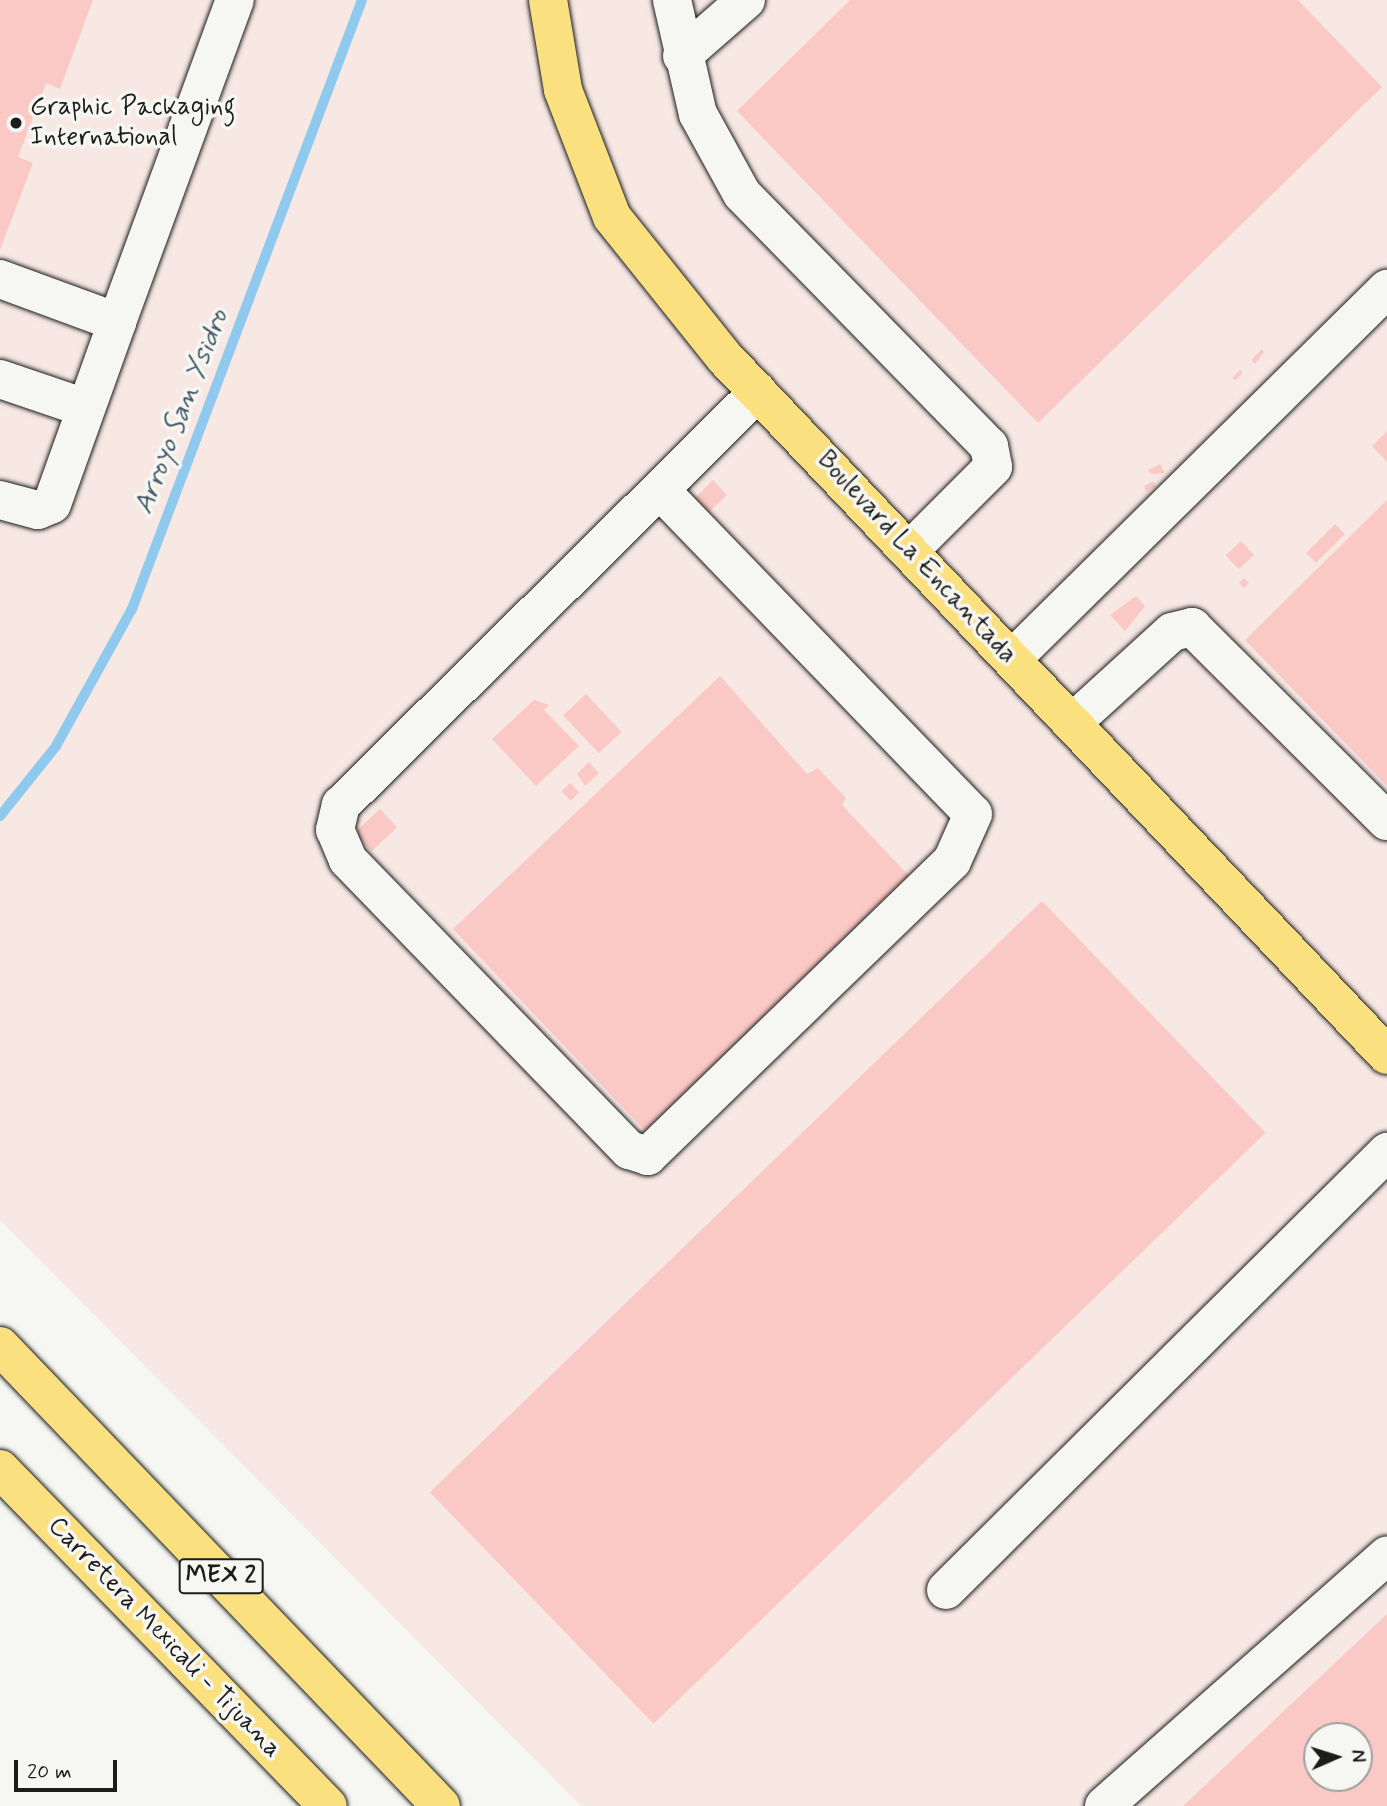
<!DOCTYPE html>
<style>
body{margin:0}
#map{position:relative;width:1387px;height:1806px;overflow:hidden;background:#f6f6f2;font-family:Mynerve,sans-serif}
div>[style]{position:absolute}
.built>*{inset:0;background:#f7e8e4}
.stream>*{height:10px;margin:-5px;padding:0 5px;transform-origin:5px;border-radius:5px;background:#8fc9ee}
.building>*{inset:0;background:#fac9c5;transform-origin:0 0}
.roads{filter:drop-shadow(0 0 2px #1c1c1c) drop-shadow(0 0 2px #1c1c1c)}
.minor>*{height:38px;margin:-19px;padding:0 19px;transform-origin:19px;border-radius:19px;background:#f6f6f2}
.major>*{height:38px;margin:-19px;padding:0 19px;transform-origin:19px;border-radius:19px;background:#fbe080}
.highway>*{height:38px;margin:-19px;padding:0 19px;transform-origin:19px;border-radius:19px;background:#fbe080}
.dots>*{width:19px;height:19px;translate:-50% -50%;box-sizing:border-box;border:4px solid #f6f6f2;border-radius:50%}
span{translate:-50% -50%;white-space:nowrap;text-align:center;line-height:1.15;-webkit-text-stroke:7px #f6f6f2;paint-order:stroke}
.shield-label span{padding:2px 5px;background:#f6f6f2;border:2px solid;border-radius:5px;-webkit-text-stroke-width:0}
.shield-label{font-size:24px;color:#1c1c1c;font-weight:700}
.poi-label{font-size:26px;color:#1c1c1c}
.left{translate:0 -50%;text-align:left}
.street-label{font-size:26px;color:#1c1c1c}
.water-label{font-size:28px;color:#445966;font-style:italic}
.north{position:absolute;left:1303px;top:1722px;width:70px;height:70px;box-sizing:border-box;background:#f6f6f2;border:2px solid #9f9f9c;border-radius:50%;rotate:87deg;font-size:19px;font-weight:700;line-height:28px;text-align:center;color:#1c1c1c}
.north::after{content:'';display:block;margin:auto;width:24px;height:32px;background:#1c1c1c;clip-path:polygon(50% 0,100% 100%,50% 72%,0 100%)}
.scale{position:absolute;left:14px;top:1760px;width:103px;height:32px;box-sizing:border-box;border:4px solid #1c1c1c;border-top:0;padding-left:9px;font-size:21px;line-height:24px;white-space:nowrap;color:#1c1c1c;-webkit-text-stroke:5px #f6f6f2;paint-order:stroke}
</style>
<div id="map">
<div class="built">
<div style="clip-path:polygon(evenodd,0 0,1387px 0,1387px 1806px,581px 1806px,0 1220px,0 0,1317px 1736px,1359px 1736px,1359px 1778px,1317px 1778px,1317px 1736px)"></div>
</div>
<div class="stream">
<div style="left:0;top:816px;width:90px;rotate:-51.3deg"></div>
<div style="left:56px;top:746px;width:157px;rotate:-61deg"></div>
<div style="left:132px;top:609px;width:651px;rotate:-69.31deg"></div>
</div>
<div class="building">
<div style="clip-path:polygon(0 0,93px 0,60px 89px,46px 83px,18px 157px,33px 163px,0 250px)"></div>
<div style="clip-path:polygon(850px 0,1298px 0,1382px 87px,1038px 423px,737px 111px)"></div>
<div style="clip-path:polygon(1262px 349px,1264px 352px,1255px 364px,1251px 360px)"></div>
<div style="left:1240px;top:370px;width:4px;height:11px;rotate:45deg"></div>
<div style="clip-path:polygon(1387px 431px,1387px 462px,1372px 446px)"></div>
<div style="clip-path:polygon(1160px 464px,1165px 473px,1151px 474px,1148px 470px)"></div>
<div style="clip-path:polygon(713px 480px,727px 495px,708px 513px,689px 504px)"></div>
<div style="clip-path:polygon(1153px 481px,1156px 486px,1146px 492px,1144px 486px)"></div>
<div style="clip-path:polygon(1387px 500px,1387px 786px,1245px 640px)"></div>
<div style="left:1335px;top:524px;width:14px;height:41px;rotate:45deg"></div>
<div style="left:1241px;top:541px;width:19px;height:21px;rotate:47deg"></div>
<div style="left:1244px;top:578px;width:7px;height:7px;rotate:45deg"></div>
<div style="clip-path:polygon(1136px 596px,1145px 606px,1125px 631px,1110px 615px)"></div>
<div style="clip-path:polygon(720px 676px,807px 774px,818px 768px,846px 798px,842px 805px,911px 878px,648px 1134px,453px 929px)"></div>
<div style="left:586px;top:694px;width:52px;height:31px;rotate:47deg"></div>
<div style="clip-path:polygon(534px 700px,549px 705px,544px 710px,579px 746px,536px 786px,492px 739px)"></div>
<div style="clip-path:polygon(589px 762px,599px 773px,585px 786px,577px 774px)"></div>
<div style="left:570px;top:783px;width:13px;height:12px;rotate:45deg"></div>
<div style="left:380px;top:809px;width:25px;height:35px;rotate:47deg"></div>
<div style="left:1042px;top:901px;width:322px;height:851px;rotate:46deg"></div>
<div style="clip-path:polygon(evenodd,1387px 1614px,1387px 1806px,1183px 1806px,1387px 1614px,1317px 1736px,1359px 1736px,1359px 1778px,1317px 1778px,1317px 1736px)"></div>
</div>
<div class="roads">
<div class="minor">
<div style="left:672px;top:0;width:117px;rotate:77.2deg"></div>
<div style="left:698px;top:114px;width:91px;rotate:61.2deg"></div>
<div style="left:742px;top:194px;width:353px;rotate:45.6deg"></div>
<div style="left:989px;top:446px;width:21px;rotate:79deg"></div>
<div style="left:993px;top:467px;width:119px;rotate:135deg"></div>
<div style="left:682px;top:56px;width:85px;rotate:-41.2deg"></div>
<div style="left:0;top:279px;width:125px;rotate:20.2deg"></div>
<div style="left:117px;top:322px;width:343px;rotate:-69.9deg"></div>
<div style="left:0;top:379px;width:90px;rotate:18.8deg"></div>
<div style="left:660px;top:490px;width:450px;rotate:46deg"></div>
<div style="left:973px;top:814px;width:51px;rotate:114.1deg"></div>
<div style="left:952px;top:861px;width:424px;rotate:135.9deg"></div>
<div style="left:648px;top:1156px;width:20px;rotate:-162deg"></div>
<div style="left:629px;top:1150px;width:404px;rotate:-134.1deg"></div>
<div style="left:348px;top:860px;width:33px;rotate:-113deg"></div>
<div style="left:335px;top:830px;width:26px;rotate:-77deg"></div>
<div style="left:341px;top:805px;width:587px;rotate:-44.72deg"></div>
<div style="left:0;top:500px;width:39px;rotate:15deg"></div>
<div style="left:38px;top:510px;width:15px;rotate:-23deg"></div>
<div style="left:52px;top:504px;width:193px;rotate:-70.3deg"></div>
<div style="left:1012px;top:659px;width:527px;rotate:-44.62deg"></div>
<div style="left:1072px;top:723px;width:135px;rotate:-42.3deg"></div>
<div style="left:1172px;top:632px;width:21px;rotate:-14deg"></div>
<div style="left:1192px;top:627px;width:275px;rotate:44.9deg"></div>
<div style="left:946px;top:1590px;width:622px;rotate:-44.8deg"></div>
<div style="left:1104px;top:1806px;width:378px;rotate:-41.5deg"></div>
</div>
<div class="major">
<div style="left:548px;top:0;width:91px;rotate:80.5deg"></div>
<div style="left:563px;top:90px;width:136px;rotate:68.9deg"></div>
<div style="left:612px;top:217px;width:181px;rotate:51.3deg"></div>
<div style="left:725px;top:358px;width:961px;rotate:46.48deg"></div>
</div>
<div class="highway">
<div style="left:0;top:1346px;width:637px;rotate:46.21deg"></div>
<div style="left:0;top:1469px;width:470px;rotate:45.8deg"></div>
</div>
</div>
<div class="dots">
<div style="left:16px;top:123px;background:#1c1c1c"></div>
</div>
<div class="shield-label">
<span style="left:221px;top:1576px">MEX 2</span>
</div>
<div class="poi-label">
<span class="left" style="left:30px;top:123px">Graphic Packaging<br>International</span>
</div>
<div class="street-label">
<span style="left:916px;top:558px;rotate:47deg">Boulevard La Encantada</span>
<span style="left:164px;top:1638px;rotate:46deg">Carretera Mexicali - Tijuana</span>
</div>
<div class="water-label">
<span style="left:182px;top:412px;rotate:-69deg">Arroyo San Ysidro</span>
</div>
<div class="north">N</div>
<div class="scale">20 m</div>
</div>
